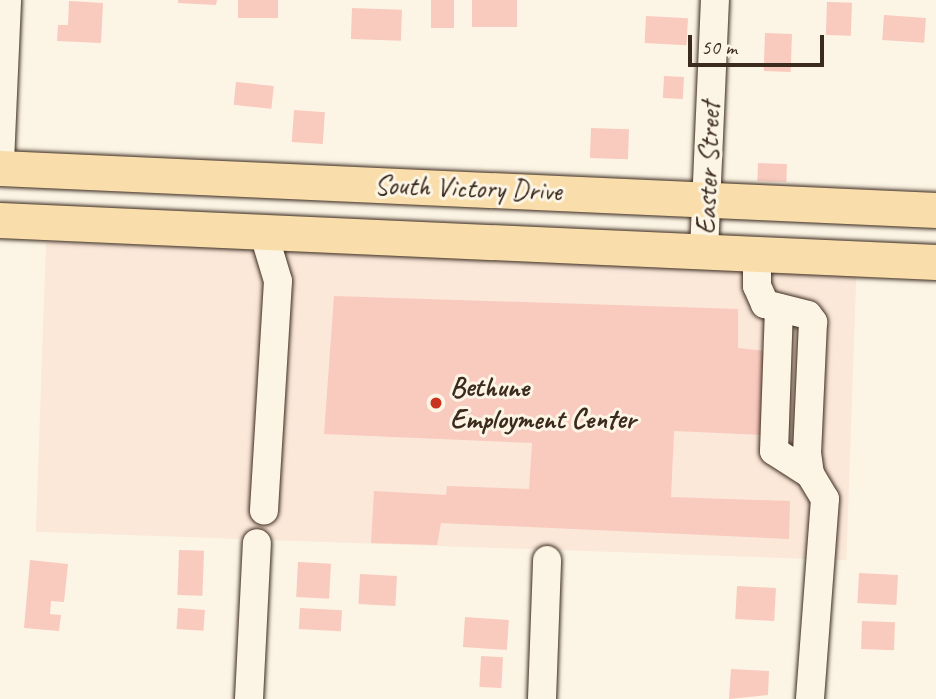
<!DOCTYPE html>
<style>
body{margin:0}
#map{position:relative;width:936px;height:699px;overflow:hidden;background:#fcf5e5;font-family:Caveat,sans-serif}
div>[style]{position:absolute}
.built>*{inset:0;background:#fbe8d9;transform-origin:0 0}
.building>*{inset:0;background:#f9cabe;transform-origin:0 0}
.roads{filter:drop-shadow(0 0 2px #3b2a1e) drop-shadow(0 0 2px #3b2a1e)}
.minor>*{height:28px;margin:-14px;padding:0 14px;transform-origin:14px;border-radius:14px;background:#fcf5e5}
.major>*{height:35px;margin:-17.5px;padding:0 17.5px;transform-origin:17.5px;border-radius:17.5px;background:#f9deab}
.dots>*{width:19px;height:19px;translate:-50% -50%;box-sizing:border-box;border:4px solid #fcf5e5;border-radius:50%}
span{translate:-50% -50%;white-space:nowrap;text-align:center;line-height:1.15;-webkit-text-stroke:6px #fcf5e5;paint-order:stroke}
.street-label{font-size:28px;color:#3b2a1e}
.poi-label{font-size:28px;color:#3b2a1e;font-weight:700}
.left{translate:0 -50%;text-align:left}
.scale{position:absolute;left:688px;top:35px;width:136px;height:32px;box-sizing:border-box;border:4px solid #3b2a1e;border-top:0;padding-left:9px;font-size:21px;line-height:24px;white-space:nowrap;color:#3b2a1e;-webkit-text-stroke:5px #fcf5e5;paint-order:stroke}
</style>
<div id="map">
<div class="built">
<div style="left:46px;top:242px;width:811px;height:290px;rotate:2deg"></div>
</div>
<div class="building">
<div style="clip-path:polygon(178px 0,217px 0,216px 5px,178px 3px)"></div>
<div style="left:238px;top:0;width:40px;height:18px"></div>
<div style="left:431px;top:0;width:23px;height:28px"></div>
<div style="left:472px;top:0;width:45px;height:27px"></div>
<div style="clip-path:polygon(69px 1px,103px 3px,101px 43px,57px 41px,58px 25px,68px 25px)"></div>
<div style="left:827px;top:2px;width:25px;height:33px;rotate:2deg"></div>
<div style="left:352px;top:8px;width:50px;height:31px;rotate:2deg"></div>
<div style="left:884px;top:15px;width:42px;height:25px;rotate:4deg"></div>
<div style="left:646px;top:16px;width:42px;height:27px;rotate:3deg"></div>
<div style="left:765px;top:33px;width:27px;height:38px;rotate:2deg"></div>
<div style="left:664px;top:76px;width:20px;height:22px;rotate:3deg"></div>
<div style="left:236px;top:82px;width:38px;height:23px;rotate:6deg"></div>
<div style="left:294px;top:110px;width:31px;height:32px;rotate:4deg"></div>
<div style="left:591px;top:128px;width:38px;height:30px;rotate:2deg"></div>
<div style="left:758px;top:163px;width:29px;height:18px;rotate:2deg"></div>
<div style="clip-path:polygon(334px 296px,738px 309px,738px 348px,767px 351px,764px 435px,674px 431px,671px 497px,790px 501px,789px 539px,441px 523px,437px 545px,371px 543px,374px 491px,446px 495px,447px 486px,529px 489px,532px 443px,324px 434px)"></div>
<div style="left:179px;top:550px;width:25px;height:45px;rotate:2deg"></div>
<div style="clip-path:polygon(30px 560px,68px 564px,64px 602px,51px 601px,50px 614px,61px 615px,59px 631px,24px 628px)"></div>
<div style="left:298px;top:562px;width:33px;height:35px;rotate:3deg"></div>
<div style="left:859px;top:573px;width:39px;height:30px;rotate:3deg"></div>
<div style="left:360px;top:574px;width:37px;height:30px;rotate:3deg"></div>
<div style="left:737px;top:586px;width:39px;height:33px;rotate:3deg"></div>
<div style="left:178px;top:608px;width:27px;height:21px;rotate:4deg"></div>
<div style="left:300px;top:608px;width:42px;height:21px;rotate:3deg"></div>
<div style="left:465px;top:617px;width:44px;height:30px;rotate:4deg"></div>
<div style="left:862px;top:621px;width:33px;height:28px;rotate:2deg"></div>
<div style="left:481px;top:656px;width:22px;height:31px;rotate:3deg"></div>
<div style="clip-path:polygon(731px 669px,769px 671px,768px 695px,729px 699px)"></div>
</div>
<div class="roads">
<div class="minor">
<div style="left:0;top:162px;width:162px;rotate:-87.5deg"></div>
<div style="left:263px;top:231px;width:52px;rotate:73.3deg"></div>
<div style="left:278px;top:281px;width:230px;rotate:93.5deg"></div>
<div style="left:704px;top:251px;width:251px;rotate:-87.5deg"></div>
<div style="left:757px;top:254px;width:32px;rotate:90deg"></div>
<div style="left:757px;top:286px;width:20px;rotate:66deg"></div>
<div style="left:765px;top:304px;width:44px;rotate:14.3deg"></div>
<div style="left:808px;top:315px;width:9px;rotate:54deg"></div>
<div style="left:813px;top:322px;width:131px;rotate:92.6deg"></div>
<div style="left:807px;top:453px;width:21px;rotate:82deg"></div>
<div style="left:810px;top:474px;width:29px;rotate:59deg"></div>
<div style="left:825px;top:499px;width:201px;rotate:94.3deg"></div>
<div style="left:779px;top:308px;width:143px;rotate:92deg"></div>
<div style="left:774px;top:451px;width:43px;rotate:32.6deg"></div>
<div style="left:249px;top:699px;width:156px;rotate:-87.1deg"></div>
<div style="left:542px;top:699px;width:139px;rotate:-87.9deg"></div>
</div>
<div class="major">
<div style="left:0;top:168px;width:937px;rotate:2.57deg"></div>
<div style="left:0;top:220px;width:937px;rotate:2.57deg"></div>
</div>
</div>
<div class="dots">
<div style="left:436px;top:403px;background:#c8321e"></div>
</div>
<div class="street-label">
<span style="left:708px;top:168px;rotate:-88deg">Easter Street</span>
<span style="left:468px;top:188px;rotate:2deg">South Victory Drive</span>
</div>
<div class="poi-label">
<span class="left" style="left:450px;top:403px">Bethune<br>Employment Center</span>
</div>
<div class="scale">50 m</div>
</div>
